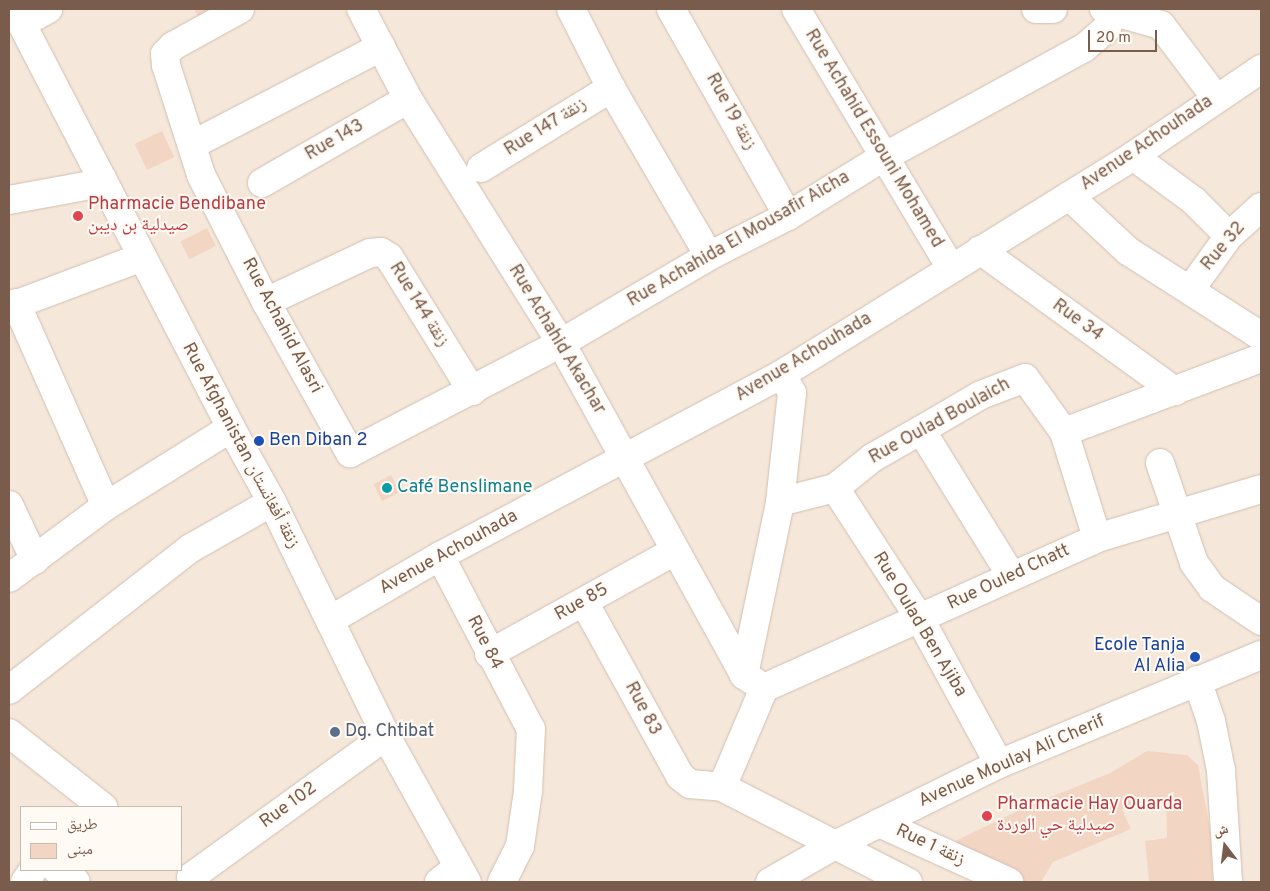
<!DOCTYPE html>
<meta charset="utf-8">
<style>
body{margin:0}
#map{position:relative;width:1270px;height:891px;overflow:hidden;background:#fdf6ec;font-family:Overpass,"Noto Naskh Arabic",sans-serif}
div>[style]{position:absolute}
.residential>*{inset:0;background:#f5e8da}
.building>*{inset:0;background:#f3d5c3;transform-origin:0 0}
.roads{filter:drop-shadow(0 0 1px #d1beb0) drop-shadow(0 0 1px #d1beb0)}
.minor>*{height:28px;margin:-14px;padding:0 14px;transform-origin:14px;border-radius:14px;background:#fff}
.dots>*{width:14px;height:14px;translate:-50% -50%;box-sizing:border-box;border:2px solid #fffaf3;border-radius:50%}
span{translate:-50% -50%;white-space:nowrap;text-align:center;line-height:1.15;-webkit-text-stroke:4px #fffaf3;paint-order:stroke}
.street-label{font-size:18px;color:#7a5c4d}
.health-label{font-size:18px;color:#be3a42}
.left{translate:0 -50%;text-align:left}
.transit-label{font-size:18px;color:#164399}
.right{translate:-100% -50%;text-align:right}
.culture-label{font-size:18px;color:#0d838f}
.service-label{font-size:18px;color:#4e5e75}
.frame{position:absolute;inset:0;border:10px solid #7a5c4d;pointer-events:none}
.legend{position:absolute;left:20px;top:806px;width:162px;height:65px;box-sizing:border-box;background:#fffaf3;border:1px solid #cabbb1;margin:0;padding:6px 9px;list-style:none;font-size:15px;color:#7a5c4d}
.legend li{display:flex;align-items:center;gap:10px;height:25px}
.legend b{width:25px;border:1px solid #cabbb1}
.north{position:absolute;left:1200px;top:821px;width:50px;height:50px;-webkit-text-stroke:4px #fffaf3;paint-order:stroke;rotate:345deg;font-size:14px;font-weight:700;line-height:20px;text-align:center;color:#7a5c4d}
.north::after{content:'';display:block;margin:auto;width:18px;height:22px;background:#7a5c4d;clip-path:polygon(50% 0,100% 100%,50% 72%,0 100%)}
.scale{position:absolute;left:1088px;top:30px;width:69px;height:22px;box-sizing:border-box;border:2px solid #7a5c4d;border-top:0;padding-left:6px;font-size:15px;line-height:18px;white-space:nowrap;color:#7a5c4d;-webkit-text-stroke:4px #fffaf3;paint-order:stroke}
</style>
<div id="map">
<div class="residential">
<div style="clip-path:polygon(evenodd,9px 9px,1261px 9px,1261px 882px,9px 882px,9px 9px,21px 807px,181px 807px,181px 870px,21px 870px,21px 807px)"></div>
</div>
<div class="building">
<div style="clip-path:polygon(194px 9px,215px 9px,199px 18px)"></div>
<div style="left:162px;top:131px;width:29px;height:30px;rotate:65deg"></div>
<div style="left:207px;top:228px;width:20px;height:30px;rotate:63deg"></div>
<div style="left:391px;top:475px;width:19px;height:20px;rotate:62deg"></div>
<div style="clip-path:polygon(1147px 751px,1187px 755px,1198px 765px,1211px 834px,1212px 882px,1149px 882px,1145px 841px,1167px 838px,1166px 798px,1122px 809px,1131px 829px,1053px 862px,1041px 882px,1026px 882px,947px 845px,1026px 807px,1110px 773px)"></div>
</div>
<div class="roads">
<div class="minor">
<div style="left:14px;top:9px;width:472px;rotate:62.6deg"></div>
<div style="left:231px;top:428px;width:85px;rotate:61deg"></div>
<div style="left:272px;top:502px;width:260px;rotate:64deg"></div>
<div style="left:386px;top:736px;width:167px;rotate:61deg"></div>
<div style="left:240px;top:9px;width:77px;rotate:151.1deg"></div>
<div style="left:173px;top:46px;width:11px;rotate:135deg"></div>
<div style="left:165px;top:54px;width:11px;rotate:85deg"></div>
<div style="left:166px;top:65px;width:115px;rotate:72.3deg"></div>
<div style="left:201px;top:175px;width:143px;rotate:62.9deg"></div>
<div style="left:266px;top:302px;width:173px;rotate:60.9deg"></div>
<div style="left:350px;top:453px;width:238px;rotate:-27.5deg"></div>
<div style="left:561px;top:343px;width:172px;rotate:-30.4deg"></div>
<div style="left:709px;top:256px;width:89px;rotate:-26.9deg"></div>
<div style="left:788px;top:216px;width:110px;rotate:-31.7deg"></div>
<div style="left:882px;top:158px;width:230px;rotate:-28.6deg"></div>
<div style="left:1084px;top:48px;width:30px;rotate:-41deg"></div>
<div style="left:1107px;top:28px;width:18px;rotate:-71deg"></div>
<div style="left:361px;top:9px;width:102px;rotate:62.4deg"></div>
<div style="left:408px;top:99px;width:288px;rotate:57.9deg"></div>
<div style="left:561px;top:343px;width:379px;rotate:61.1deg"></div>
<div style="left:744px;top:675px;width:24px;rotate:33deg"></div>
<div style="left:571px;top:9px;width:89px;rotate:63.1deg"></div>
<div style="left:611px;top:88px;width:194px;rotate:59.7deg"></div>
<div style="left:671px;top:9px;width:238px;rotate:60.5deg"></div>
<div style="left:796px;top:9px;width:302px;rotate:59.1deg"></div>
<div style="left:1036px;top:9px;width:17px"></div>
<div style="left:1104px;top:9px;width:59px;rotate:15.7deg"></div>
<div style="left:1161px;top:25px;width:91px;rotate:53deg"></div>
<div style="left:23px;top:23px;width:29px;rotate:-29deg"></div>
<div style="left:192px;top:145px;width:213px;rotate:-27.4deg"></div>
<div style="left:1133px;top:156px;width:76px;rotate:36.4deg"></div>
<div style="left:1194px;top:201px;width:49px;rotate:45deg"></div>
<div style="left:481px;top:168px;width:153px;rotate:-31.6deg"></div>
<div style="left:262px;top:183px;width:168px;rotate:-29.9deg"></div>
<div style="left:1069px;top:196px;width:81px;rotate:43deg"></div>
<div style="left:1128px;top:251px;width:158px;rotate:32.6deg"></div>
<div style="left:9px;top:200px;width:83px;rotate:-10.4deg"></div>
<div style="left:91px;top:185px;width:13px;rotate:-27deg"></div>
<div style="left:980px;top:250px;width:241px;rotate:35.9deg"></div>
<div style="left:1190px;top:290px;width:67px;rotate:-54.2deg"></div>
<div style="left:1229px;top:236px;width:43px;rotate:-42.2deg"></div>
<div style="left:266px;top:302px;width:115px;rotate:-25.2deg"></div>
<div style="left:370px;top:253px;width:11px;rotate:-5deg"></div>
<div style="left:381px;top:252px;width:9px;rotate:32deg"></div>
<div style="left:389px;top:257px;width:158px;rotate:58.2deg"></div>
<div style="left:16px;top:303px;width:222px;rotate:66.1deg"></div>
<div style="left:9px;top:307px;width:142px;rotate:-20.6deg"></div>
<div style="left:921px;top:430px;width:171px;rotate:58.2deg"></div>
<div style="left:1064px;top:432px;width:210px;rotate:-20.6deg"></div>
<div style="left:1160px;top:463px;width:106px;rotate:71.2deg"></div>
<div style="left:1194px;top:563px;width:31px;rotate:54deg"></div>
<div style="left:1212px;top:588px;width:59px;rotate:34deg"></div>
<div style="left:835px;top:488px;width:156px;rotate:57deg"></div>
<div style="left:920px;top:619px;width:165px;rotate:61.4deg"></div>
<div style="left:780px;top:502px;width:57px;rotate:-14.3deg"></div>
<div style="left:835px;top:488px;width:48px;rotate:-39deg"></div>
<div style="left:872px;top:458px;width:56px;rotate:-29.7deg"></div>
<div style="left:921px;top:430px;width:69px;rotate:-30.3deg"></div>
<div style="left:981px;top:395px;width:47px;rotate:-21.1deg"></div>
<div style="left:1025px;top:378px;width:67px;rotate:54.2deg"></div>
<div style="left:1064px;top:432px;width:111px;rotate:72.7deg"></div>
<div style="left:9px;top:505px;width:61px;rotate:64.7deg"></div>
<div style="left:440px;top:556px;width:195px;rotate:62.3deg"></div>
<div style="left:531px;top:729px;width:62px;rotate:92.8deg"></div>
<div style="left:528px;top:791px;width:56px;rotate:98.3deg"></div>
<div style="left:520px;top:846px;width:40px;rotate:116.6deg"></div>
<div style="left:9px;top:578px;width:121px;rotate:-36.6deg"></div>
<div style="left:106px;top:506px;width:147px;rotate:-32deg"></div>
<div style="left:584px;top:602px;width:199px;rotate:61.1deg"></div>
<div style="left:680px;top:776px;width:13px;rotate:39deg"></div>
<div style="left:690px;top:784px;width:32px;rotate:5deg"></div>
<div style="left:722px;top:787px;width:209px;rotate:27.1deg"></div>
<div style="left:330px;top:620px;width:127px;rotate:-30.2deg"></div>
<div style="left:440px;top:556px;width:387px;rotate:-28deg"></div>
<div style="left:782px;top:374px;width:413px;rotate:-31.8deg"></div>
<div style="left:1133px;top:156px;width:155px;rotate:-34.2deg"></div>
<div style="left:489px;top:654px;width:213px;rotate:-29deg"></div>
<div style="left:744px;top:675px;width:177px;rotate:-78.2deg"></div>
<div style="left:780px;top:502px;width:110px;rotate:-83.7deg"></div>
<div style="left:792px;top:393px;width:21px;rotate:-118deg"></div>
<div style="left:1197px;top:680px;width:43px;rotate:71.1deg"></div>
<div style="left:1211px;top:721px;width:50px;rotate:78.5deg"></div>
<div style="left:1221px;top:770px;width:112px;rotate:86.4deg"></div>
<div style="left:764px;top:688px;width:365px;rotate:-24.2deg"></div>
<div style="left:1097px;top:538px;width:171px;rotate:-16.6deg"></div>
<div style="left:9px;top:690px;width:231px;rotate:-38deg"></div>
<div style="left:191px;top:548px;width:93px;rotate:-29.6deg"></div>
<div style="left:9px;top:733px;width:120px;rotate:38.2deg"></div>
<div style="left:722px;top:787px;width:108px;rotate:-67deg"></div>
<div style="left:879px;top:823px;width:143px;rotate:24.4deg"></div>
<div style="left:57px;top:870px;width:22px;rotate:32deg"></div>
<div style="left:191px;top:877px;width:241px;rotate:-35.9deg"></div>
<div style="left:25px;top:882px;width:14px;rotate:-56deg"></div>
<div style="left:439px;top:882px;width:24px;rotate:-38deg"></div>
<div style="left:770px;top:882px;width:73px;rotate:-29.7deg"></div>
<div style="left:833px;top:846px;width:185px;rotate:-26.3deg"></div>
<div style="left:999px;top:764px;width:284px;rotate:-22.6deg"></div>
</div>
</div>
<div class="dots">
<div style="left:78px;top:216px;background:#e0444e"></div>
<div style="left:259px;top:441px;background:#1a4fb4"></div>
<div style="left:387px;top:488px;background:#0f9aa8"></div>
<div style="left:1195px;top:657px;background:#1a4fb4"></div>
<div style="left:335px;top:732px;background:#5c6f8a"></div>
<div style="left:987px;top:816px;background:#e0444e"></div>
</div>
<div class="street-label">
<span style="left:730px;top:112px;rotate:61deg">Rue 19 زنقة</span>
<span style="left:546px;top:128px;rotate:-32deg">Rue 147 زنقة</span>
<span style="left:873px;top:139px;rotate:59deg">Rue Achahid Essouni Mohamed</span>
<span style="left:335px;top:141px;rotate:-30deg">Rue 143</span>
<span style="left:1147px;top:144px;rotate:-34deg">Avenue Achouhada</span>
<span style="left:739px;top:240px;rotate:-30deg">Rue Achahida El Mousafir Aicha</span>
<span style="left:1224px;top:247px;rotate:-50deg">Rue 32</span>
<span style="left:418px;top:305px;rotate:58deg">Rue 144 زنقة</span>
<span style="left:1077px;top:321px;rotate:36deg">Rue 34</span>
<span style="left:281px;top:326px;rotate:62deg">Rue Achahid Alasri</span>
<span style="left:556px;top:340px;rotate:59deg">Rue Achahid Akachar</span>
<span style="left:804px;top:358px;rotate:-31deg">Avenue Achouhada</span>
<span style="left:940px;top:422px;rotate:-29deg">Rue Oulad Boulaich</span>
<span style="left:240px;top:446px;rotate:62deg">Rue Afghanistan زنقة أفغانستان</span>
<span style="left:449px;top:553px;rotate:-29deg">Avenue Achouhada</span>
<span style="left:1009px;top:578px;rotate:-25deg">Rue Ouled Chatt</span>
<span style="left:582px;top:603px;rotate:-29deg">Rue 85</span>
<span style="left:919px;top:625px;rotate:59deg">Rue Oulad Ben Ajiba</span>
<span style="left:484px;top:643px;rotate:63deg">Rue 84</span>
<span style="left:642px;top:709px;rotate:62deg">Rue 83</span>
<span style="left:1012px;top:762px;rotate:-24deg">Avenue Moulay Ali Cherif</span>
<span style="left:289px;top:806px;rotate:-36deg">Rue 102</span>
<span style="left:930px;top:846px;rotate:25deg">Rue 1 زنقة</span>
</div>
<div class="health-label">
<span class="left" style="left:88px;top:216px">Pharmacie Bendibane<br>صيدلية بن ديبن</span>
<span class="left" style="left:997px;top:816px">Pharmacie Hay Ouarda<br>صيدلية حي الوردة</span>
</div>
<div class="transit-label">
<span class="left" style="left:269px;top:441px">Ben Diban 2</span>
<span class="right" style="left:1185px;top:657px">Ecole Tanja<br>Al Alia</span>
</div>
<div class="culture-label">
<span class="left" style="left:397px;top:488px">Café Benslimane</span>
</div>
<div class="service-label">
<span class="left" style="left:345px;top:732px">Dg. Chtibat</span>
</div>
<div class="frame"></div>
<ul class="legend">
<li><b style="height:6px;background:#fff"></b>طريق</li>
<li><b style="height:14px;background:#f3d5c3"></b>مبنى</li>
</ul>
<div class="north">ش</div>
<div class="scale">20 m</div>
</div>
